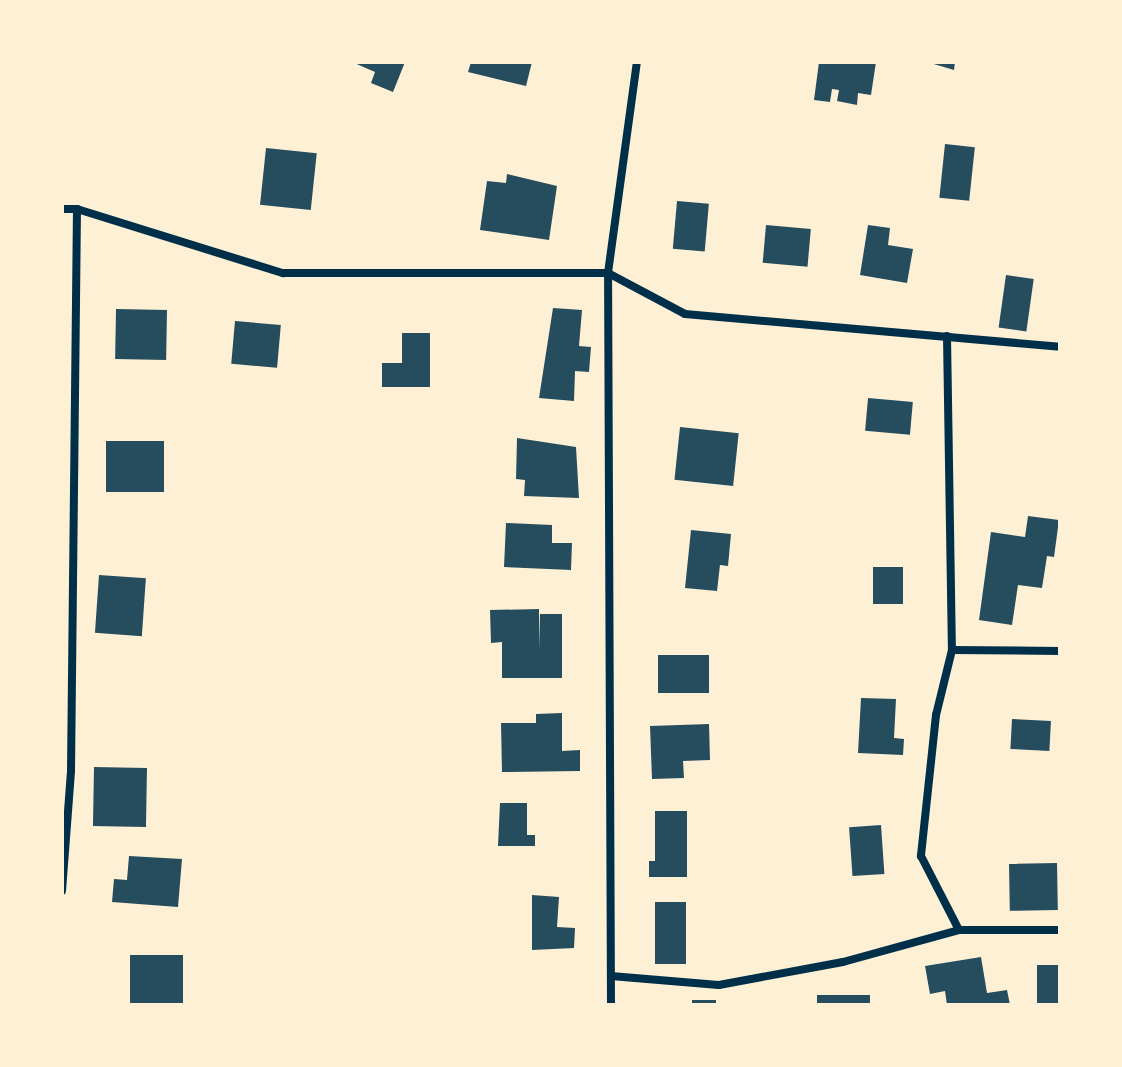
<!DOCTYPE html>
<style>
body{margin:0}
#map{position:relative;width:1122px;height:1067px;overflow:hidden;background:#fdf0d5;font-family:"Golos Text",sans-serif}
div>[style]{position:absolute}
.building>*{inset:0;background:#264d5e;transform-origin:0 0}
.minor>*{height:8px;margin:-4px;padding:0 4px;transform-origin:4px;border-radius:4px;background:#003049}
span{translate:-50% -50%;white-space:nowrap;text-align:center;line-height:1.15;-webkit-text-stroke:6px #fdf0d5;paint-order:stroke}
.frame{position:absolute;inset:0;border:64px solid #fdf0d5;pointer-events:none}
</style>
<div id="map">
<div class="building">
<div style="clip-path:polygon(352px 62px,405px 62px,393px 92px,371px 83px,375px 72px)"></div>
<div style="clip-path:polygon(471px 62px,532px 62px,526px 86px,468px 72px)"></div>
<div style="clip-path:polygon(819px 62px,876px 62px,871px 95px,858px 93px,857px 105px,837px 101px,839px 90px,832px 89px,830px 102px,814px 100px)"></div>
<div style="clip-path:polygon(927px 62px,955px 62px,954px 70px)"></div>
<div style="left:945px;top:144px;width:30px;height:54px;rotate:6deg"></div>
<div style="left:266px;top:148px;width:51px;height:57px;rotate:6deg"></div>
<div style="clip-path:polygon(507px 174px,557px 186px,549px 240px,480px 230px,487px 181px,506px 183px)"></div>
<div style="left:677px;top:201px;width:32px;height:48px;rotate:5deg"></div>
<div style="left:766px;top:225px;width:45px;height:38px;rotate:5deg"></div>
<div style="clip-path:polygon(868px 225px,890px 228px,888px 245px,913px 249px,907px 283px,860px 275px)"></div>
<div style="left:1006px;top:275px;width:28px;height:53px;rotate:8deg"></div>
<div style="clip-path:polygon(553px 308px,582px 310px,579px 346px,591px 347px,589px 372px,575px 371px,574px 401px,539px 398px)"></div>
<div style="left:116px;top:309px;width:51px;height:50px;rotate:1deg"></div>
<div style="left:235px;top:321px;width:46px;height:43px;rotate:5deg"></div>
<div style="clip-path:polygon(402px 333px,430px 333px,430px 387px,382px 387px,382px 363px,402px 363px)"></div>
<div style="left:868px;top:398px;width:45px;height:33px;rotate:5deg"></div>
<div style="left:680px;top:427px;width:59px;height:53px;rotate:6deg"></div>
<div style="clip-path:polygon(517px 438px,576px 447px,579px 498px,524px 496px,525px 480px,516px 479px)"></div>
<div style="left:106px;top:441px;width:58px;height:51px"></div>
<div style="clip-path:polygon(1028px 516px,1059px 520px,1054px 557px,1047px 556px,1042px 588px,1018px 585px,1012px 625px,979px 620px,991px 532px,1025px 537px)"></div>
<div style="clip-path:polygon(506px 523px,552px 525px,552px 543px,572px 543px,571px 570px,504px 567px)"></div>
<div style="clip-path:polygon(691px 530px,731px 534px,728px 566px,720px 565px,717px 591px,685px 588px)"></div>
<div style="left:873px;top:567px;width:30px;height:37px"></div>
<div style="left:99px;top:575px;width:47px;height:58px;rotate:4deg"></div>
<div style="clip-path:polygon(539px 609px,539px 649px,540px 614px,562px 614px,562px 678px,502px 678px,502px 642px,491px 643px,490px 610px)"></div>
<div style="left:658px;top:655px;width:51px;height:38px"></div>
<div style="clip-path:polygon(861px 698px,896px 699px,894px 738px,904px 739px,903px 755px,858px 753px)"></div>
<div style="clip-path:polygon(562px 713px,562px 751px,580px 750px,580px 771px,502px 772px,501px 723px,536px 723px,536px 714px)"></div>
<div style="left:1012px;top:719px;width:39px;height:30px;rotate:3deg"></div>
<div style="clip-path:polygon(709px 724px,710px 760px,683px 761px,684px 778px,652px 779px,650px 726px)"></div>
<div style="left:94px;top:767px;width:53px;height:59px;rotate:1deg"></div>
<div style="clip-path:polygon(500px 803px,527px 803px,527px 835px,535px 835px,535px 846px,498px 846px)"></div>
<div style="clip-path:polygon(655px 811px,687px 811px,687px 877px,649px 877px,649px 861px,655px 861px)"></div>
<div style="left:881px;top:825px;width:49px;height:32px;rotate:86deg"></div>
<div style="clip-path:polygon(129px 856px,182px 859px,178px 907px,112px 902px,114px 879px,127px 880px)"></div>
<div style="left:1057px;top:863px;width:47px;height:48px;rotate:89deg"></div>
<div style="clip-path:polygon(532px 895px,559px 897px,557px 927px,575px 928px,574px 948px,532px 950px)"></div>
<div style="left:655px;top:902px;width:31px;height:62px"></div>
<div style="left:130px;top:955px;width:53px;height:50px"></div>
<div style="clip-path:polygon(981px 957px,987px 993px,1007px 990px,1010px 1005px,947px 1005px,945px 991px,930px 994px,925px 966px)"></div>
<div style="left:1060px;top:965px;width:40px;height:23px;rotate:90deg"></div>
<div style="left:870px;top:995px;width:10px;height:53px;rotate:90deg"></div>
<div style="left:692px;top:1000px;width:24px;height:5px"></div>
</div>
<div class="minor">
<div style="left:62px;top:209px;width:15px"></div>
<div style="left:77px;top:209px;width:216px;rotate:17.3deg"></div>
<div style="left:283px;top:273px;width:325px"></div>
<div style="left:608px;top:273px;width:87px;rotate:28deg"></div>
<div style="left:685px;top:314px;width:376px;rotate:5deg"></div>
<div style="left:947px;top:336px;width:314px;rotate:89.1deg"></div>
<div style="left:952px;top:650px;width:67px;rotate:103.8deg"></div>
<div style="left:936px;top:715px;width:142px;rotate:96.1deg"></div>
<div style="left:921px;top:856px;width:83px;rotate:62.8deg"></div>
<div style="left:952px;top:650px;width:108px;rotate:0.5deg"></div>
<div style="left:62px;top:891px;width:120px;rotate:-85.7deg"></div>
<div style="left:71px;top:771px;width:562px;rotate:-89.39deg"></div>
<div style="left:611px;top:976px;width:108px;rotate:4.8deg"></div>
<div style="left:719px;top:985px;width:126px;rotate:-10.5deg"></div>
<div style="left:843px;top:962px;width:120px;rotate:-15.4deg"></div>
<div style="left:959px;top:930px;width:101px"></div>
<div style="left:611px;top:1005px;width:732px;rotate:-90.23deg"></div>
<div style="left:608px;top:273px;width:213px;rotate:-82.2deg"></div>
</div>
<div class="frame"></div>
</div>
